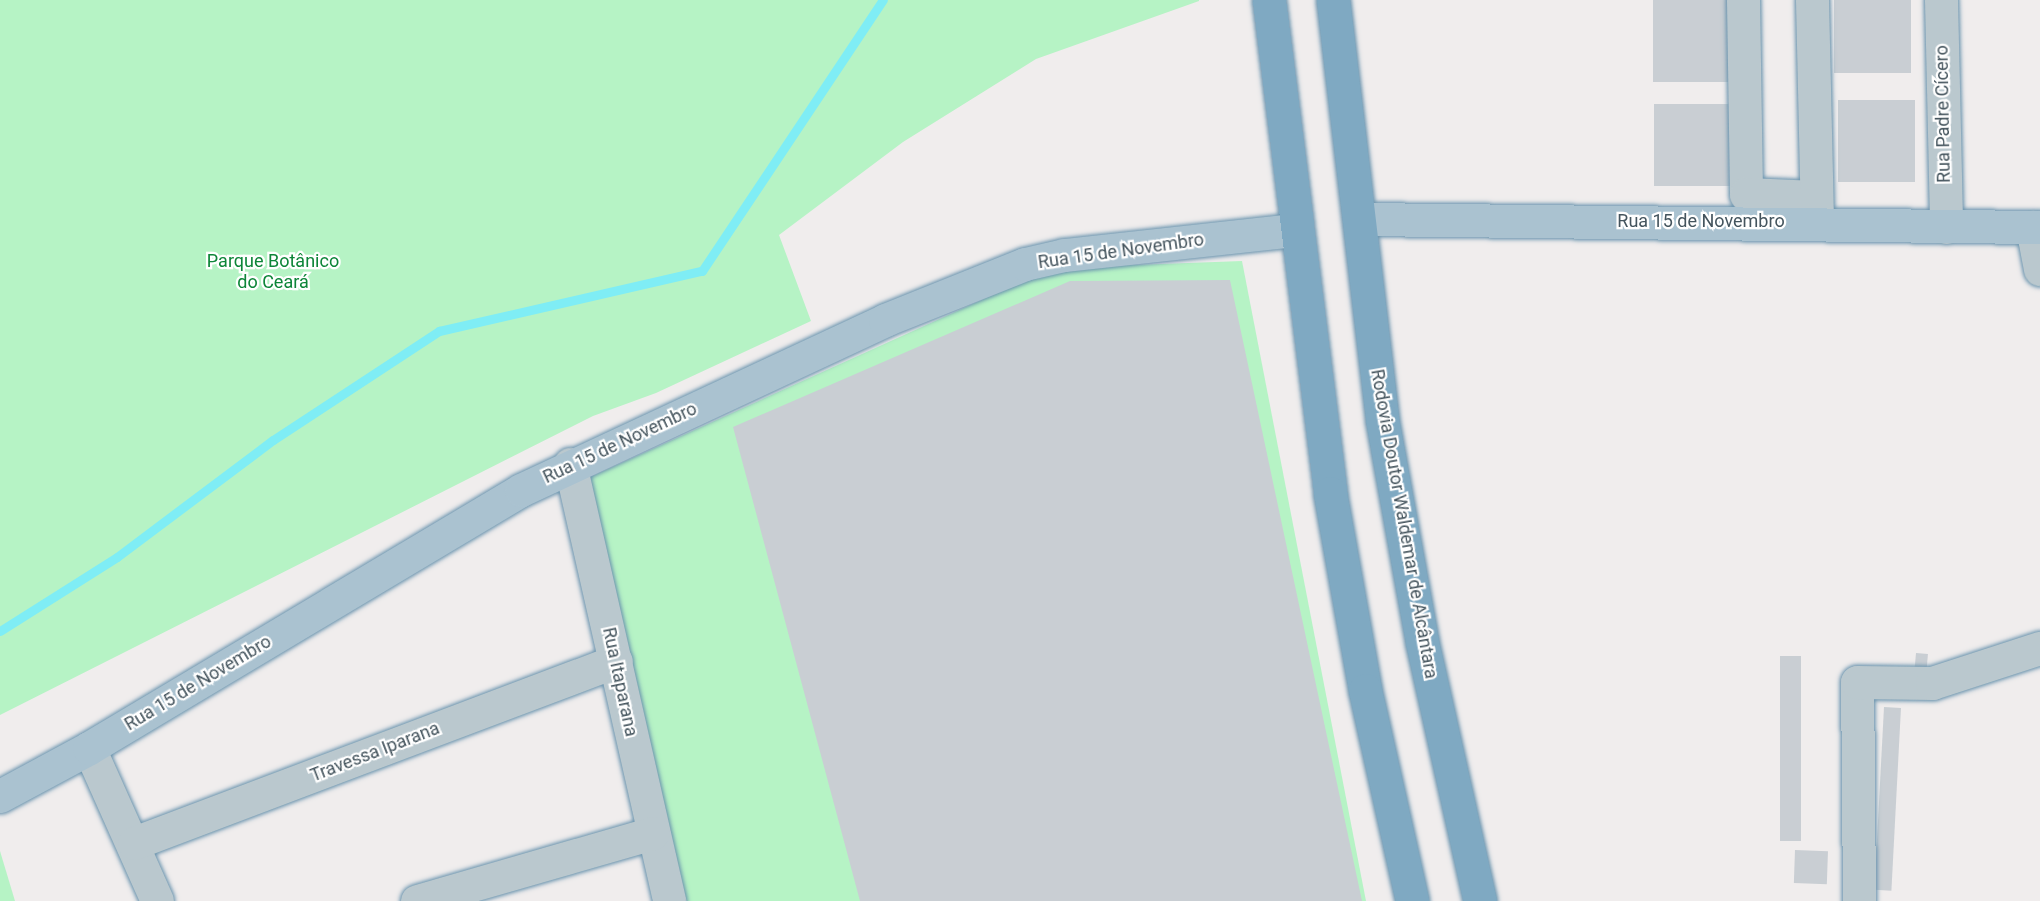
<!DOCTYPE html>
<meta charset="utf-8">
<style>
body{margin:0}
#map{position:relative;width:2040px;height:901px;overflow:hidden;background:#f0eded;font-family:Roboto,sans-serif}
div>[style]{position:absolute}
.green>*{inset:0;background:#b6f3c5}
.stream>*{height:9px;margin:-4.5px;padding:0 4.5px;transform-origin:4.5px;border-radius:4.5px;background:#7fedf5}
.building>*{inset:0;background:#c9ced3;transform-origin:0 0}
.roads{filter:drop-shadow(0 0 2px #6b94ae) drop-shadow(0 0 2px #6b94ae)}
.minor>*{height:33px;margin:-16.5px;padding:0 16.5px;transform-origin:16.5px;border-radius:16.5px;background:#bac8ce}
.major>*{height:33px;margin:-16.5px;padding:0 16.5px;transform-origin:16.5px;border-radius:16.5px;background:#aac2d0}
.highway>*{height:33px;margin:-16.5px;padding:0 16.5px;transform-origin:16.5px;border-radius:16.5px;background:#7fa9c2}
span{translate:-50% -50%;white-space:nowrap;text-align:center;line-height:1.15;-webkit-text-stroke:4.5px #fff;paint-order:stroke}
.street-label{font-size:18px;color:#44545d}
.park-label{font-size:18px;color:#0d8538}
</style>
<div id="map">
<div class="green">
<div style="clip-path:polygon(0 0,1199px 0,1199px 1px,1036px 59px,903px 142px,779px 235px,811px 321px,656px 393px,593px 416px,0 715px)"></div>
<div style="clip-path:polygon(1242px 261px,1366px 901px,686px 901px,586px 479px,1052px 268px)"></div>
<div style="clip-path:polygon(0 851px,15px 901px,0 901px)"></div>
</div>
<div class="stream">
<div style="left:0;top:631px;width:138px;rotate:-32.3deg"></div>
<div style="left:117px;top:557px;width:195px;rotate:-36.9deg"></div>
<div style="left:273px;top:440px;width:199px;rotate:-33.3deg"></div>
<div style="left:439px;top:331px;width:270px;rotate:-12.9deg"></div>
<div style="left:702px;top:271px;width:326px;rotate:-56.3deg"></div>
</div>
<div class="building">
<div style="left:1653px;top:0;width:77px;height:82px"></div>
<div style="left:1834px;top:0;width:77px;height:73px"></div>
<div style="left:1838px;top:100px;width:77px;height:82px"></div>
<div style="left:1654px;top:104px;width:76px;height:82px"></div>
<div style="clip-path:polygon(1230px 280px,1362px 901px,860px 901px,733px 427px,1070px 281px)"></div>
<div style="left:1916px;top:653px;width:12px;height:16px;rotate:5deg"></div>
<div style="left:1780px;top:656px;width:21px;height:185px"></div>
<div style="left:1884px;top:707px;width:17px;height:183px;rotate:3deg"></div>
<div style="left:1795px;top:850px;width:33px;height:33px;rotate:2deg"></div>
</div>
<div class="roads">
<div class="minor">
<div style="left:1743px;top:0;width:194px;rotate:89.1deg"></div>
<div style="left:1746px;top:194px;width:70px;rotate:2.5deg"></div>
<div style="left:1812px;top:0;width:217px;rotate:88.7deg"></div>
<div style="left:1941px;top:0;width:227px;rotate:88.7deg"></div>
<div style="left:2032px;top:227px;width:43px;rotate:79.2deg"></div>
<div style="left:570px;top:464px;width:448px;rotate:77.2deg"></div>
<div style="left:89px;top:748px;width:167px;rotate:66deg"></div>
<div style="left:134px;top:843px;width:515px;rotate:-20.69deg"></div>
<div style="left:417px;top:901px;width:245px;rotate:-16.1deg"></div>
<div style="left:1859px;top:901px;width:219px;rotate:-90.5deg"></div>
<div style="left:1857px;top:682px;width:75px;rotate:0.8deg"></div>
<div style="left:1932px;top:683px;width:114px;rotate:-18deg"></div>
</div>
<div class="major">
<div style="left:1362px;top:219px;width:678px;rotate:0.68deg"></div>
<div style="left:0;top:796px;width:101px;rotate:-28.3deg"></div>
<div style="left:89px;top:748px;width:503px;rotate:-30.85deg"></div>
<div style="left:521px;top:490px;width:402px;rotate:-25deg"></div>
<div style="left:885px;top:320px;width:151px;rotate:-21.8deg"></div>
<div style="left:1025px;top:264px;width:40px;rotate:-13deg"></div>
<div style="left:1064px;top:255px;width:231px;rotate:-6.2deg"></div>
</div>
<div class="highway">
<div style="left:1269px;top:0;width:497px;rotate:82.9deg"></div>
<div style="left:1330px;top:493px;width:200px;rotate:79.9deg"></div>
<div style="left:1365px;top:690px;width:216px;rotate:77.4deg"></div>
<div style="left:1333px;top:0;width:422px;rotate:83.3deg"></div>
<div style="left:1382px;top:419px;width:227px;rotate:79.8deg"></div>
<div style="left:1422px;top:642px;width:265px;rotate:77.4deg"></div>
</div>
</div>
<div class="street-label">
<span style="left:1943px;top:114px;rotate:-91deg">Rua Padre Cícero</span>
<span style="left:1701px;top:221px">Rua 15 de Novembro</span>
<span style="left:1121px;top:251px;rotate:-8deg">Rua 15 de Novembro</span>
<span style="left:620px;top:443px;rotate:-25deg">Rua 15 de Novembro</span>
<span style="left:1404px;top:524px;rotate:80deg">Rodovia Doutor Waldemar de Alcântara</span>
<span style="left:620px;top:682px;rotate:78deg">Rua Itaparana</span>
<span style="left:198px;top:683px;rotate:-31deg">Rua 15 de Novembro</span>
<span style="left:375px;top:752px;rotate:-21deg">Travessa Iparana</span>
</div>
<div class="park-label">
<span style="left:273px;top:272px">Parque Botânico<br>do Ceará</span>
</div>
</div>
